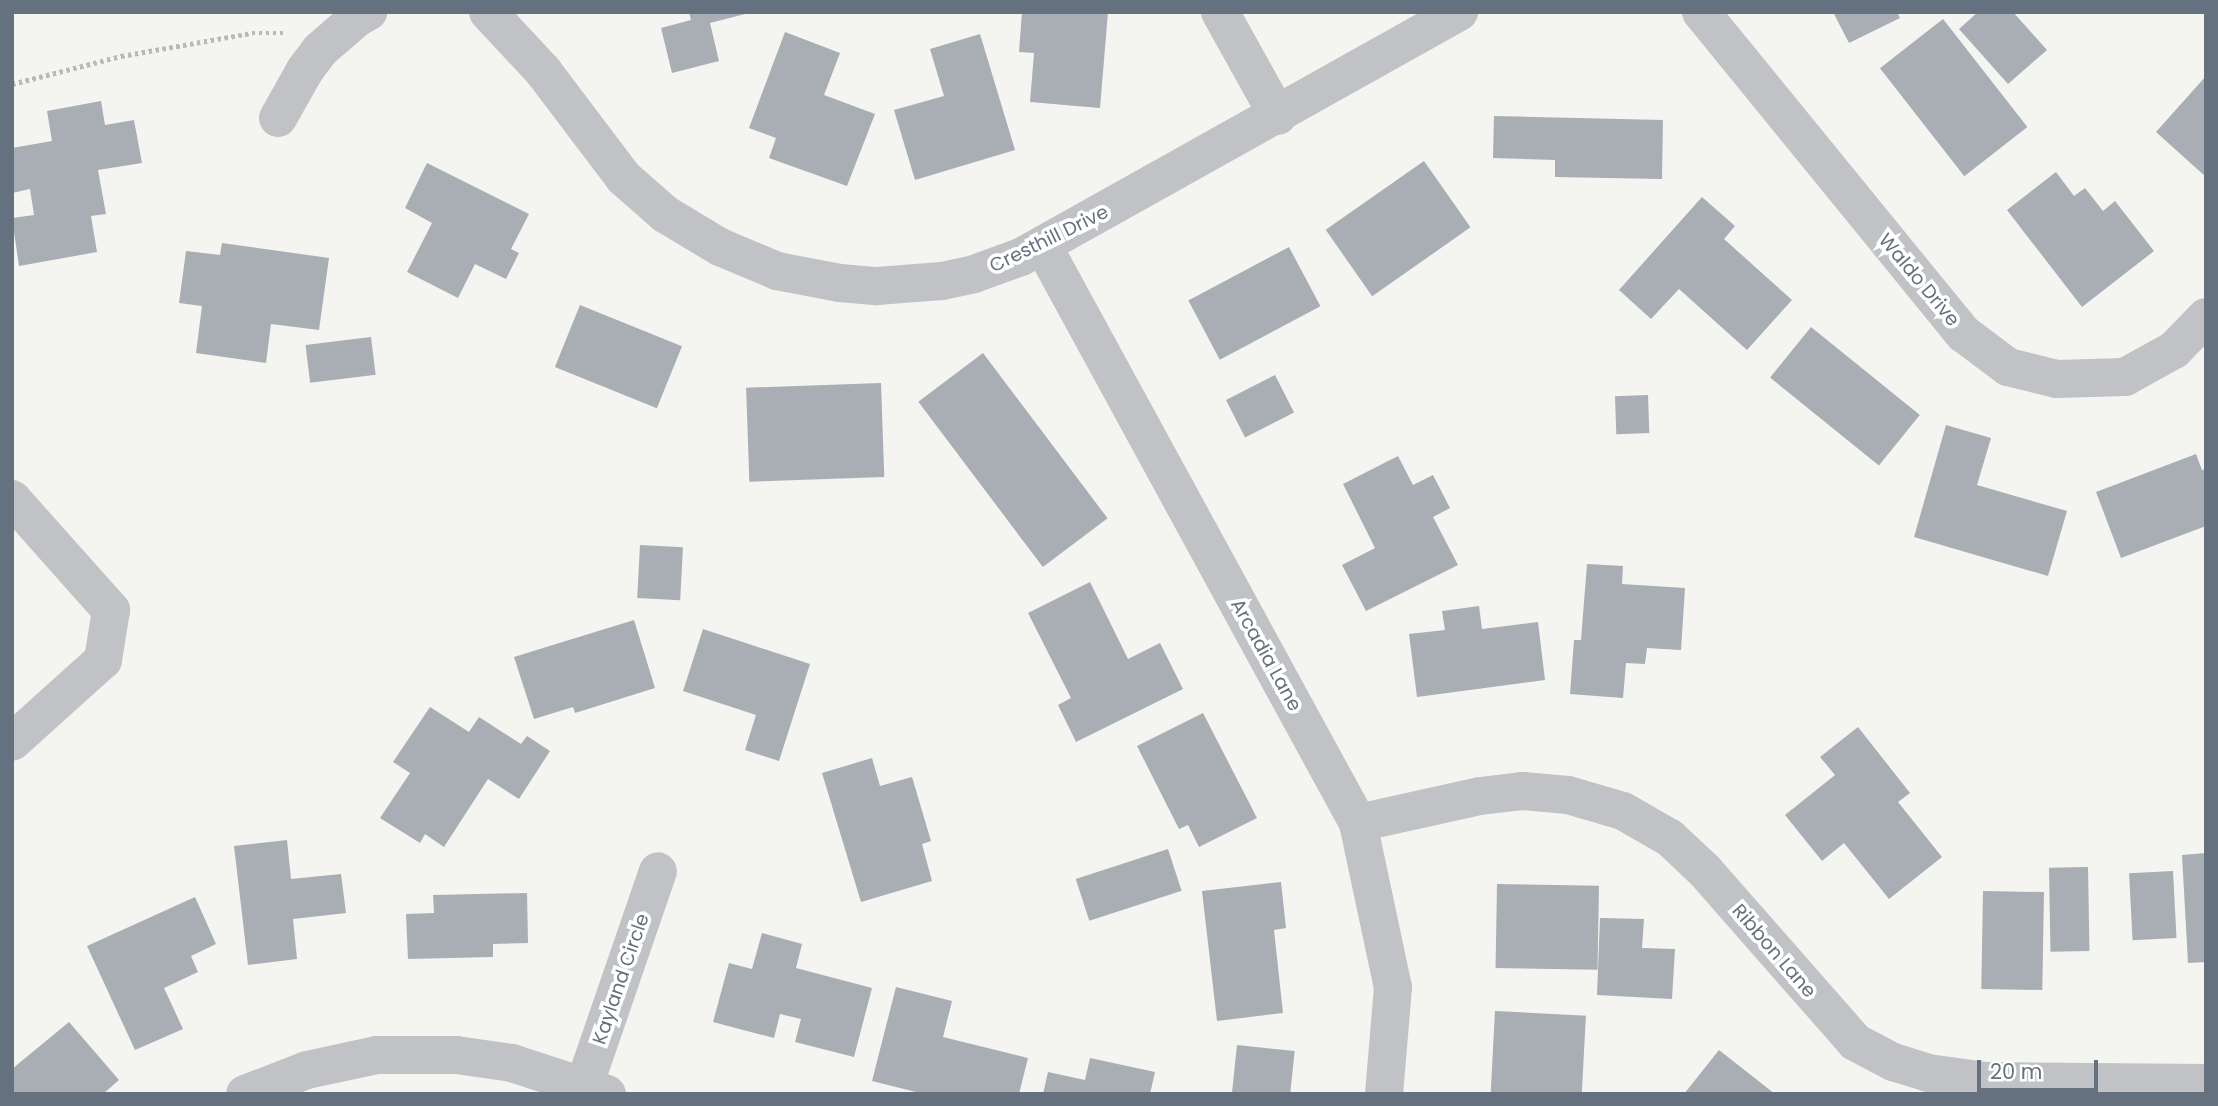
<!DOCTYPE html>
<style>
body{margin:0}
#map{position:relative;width:2218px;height:1106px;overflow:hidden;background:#f4f4f0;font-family:Poppins,sans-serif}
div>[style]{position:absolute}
.building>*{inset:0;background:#a9aeb4;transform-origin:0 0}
.path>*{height:4.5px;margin-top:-2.25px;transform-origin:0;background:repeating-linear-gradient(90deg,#b7b9bc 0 3.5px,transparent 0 7px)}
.minor>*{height:38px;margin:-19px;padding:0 19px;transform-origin:19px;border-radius:19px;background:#c0c2c6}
span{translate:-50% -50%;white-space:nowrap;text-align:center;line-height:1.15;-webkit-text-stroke:7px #fff;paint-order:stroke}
.street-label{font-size:19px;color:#66717f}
.frame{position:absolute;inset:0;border:14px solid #66717f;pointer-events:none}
.scale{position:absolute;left:1977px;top:1060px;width:121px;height:32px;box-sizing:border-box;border:4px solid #66717f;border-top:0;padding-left:9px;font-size:21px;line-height:24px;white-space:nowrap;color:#66717f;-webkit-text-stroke:5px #fff;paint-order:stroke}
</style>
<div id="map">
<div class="building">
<div style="clip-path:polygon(689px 12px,749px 13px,710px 23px,719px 61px,672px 73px,661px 28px,691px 20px)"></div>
<div style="clip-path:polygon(1022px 12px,1108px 12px,1100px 108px,1030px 102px,1034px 53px,1019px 52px)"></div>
<div style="clip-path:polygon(1833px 12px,1897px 12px,1900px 18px,1849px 43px)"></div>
<div style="clip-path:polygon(1978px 12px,2013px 12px,2047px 50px,2008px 84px,1959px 29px)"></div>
<div style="left:1943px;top:19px;width:137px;height:80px;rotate:52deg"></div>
<div style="clip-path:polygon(785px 32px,840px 53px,824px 95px,875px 114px,847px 186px,769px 158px,776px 138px,749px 128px)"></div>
<div style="clip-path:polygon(980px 34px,1015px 150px,915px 180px,894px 110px,944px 96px,930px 49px)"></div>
<div style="clip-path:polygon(2206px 76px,2206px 177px,2156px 132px)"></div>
<div style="clip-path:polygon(101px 101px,105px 125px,134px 120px,142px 163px,98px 170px,106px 214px,91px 216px,97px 252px,19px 266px,12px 218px,34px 215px,30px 189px,12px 193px,12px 148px,52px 141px,47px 111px)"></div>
<div style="clip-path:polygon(1494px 116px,1663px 120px,1662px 179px,1555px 177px,1555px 160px,1493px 158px)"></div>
<div style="left:1424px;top:161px;width:81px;height:120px;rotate:55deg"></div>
<div style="clip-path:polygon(427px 163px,529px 214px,511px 249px,519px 253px,506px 279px,475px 264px,458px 298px,407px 272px,432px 223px,405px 208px)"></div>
<div style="clip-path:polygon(2056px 172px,2074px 196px,2085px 188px,2103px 211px,2115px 201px,2154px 251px,2082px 307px,2007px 210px)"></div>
<div style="clip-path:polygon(1702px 197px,1735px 226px,1724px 239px,1792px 300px,1747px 350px,1679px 289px,1651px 319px,1619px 290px)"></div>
<div style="clip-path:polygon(222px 243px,329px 258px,319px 330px,271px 324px,266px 363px,196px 353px,202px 306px,179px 303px,186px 251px,220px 255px)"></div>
<div style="left:1289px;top:247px;width:67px;height:114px;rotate:62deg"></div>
<div style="left:580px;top:305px;width:110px;height:67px;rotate:22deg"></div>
<div style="left:1811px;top:327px;width:140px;height:65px;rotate:39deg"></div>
<div style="left:371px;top:337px;width:38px;height:66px;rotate:83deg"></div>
<div style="left:983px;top:353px;width:207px;height:81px;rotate:53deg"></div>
<div style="left:1275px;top:375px;width:42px;height:55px;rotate:63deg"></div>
<div style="left:881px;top:383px;width:94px;height:135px;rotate:88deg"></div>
<div style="left:1648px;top:395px;width:38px;height:33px;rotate:88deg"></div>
<div style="clip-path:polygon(1946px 425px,1991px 438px,1977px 485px,2067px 511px,2048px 576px,1914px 537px)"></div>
<div style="clip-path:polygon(2196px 454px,2202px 470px,2206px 469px,2206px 526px,2121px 558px,2096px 492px)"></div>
<div style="clip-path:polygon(1398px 456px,1413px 485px,1433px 475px,1450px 508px,1433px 517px,1458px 565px,1366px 611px,1342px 565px,1375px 548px,1343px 484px)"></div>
<div style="left:640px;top:545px;width:43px;height:53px;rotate:3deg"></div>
<div style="clip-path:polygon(1587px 564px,1623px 566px,1622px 584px,1685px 588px,1681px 650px,1647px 648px,1645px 664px,1626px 663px,1623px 698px,1570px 694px,1574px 640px,1581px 640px)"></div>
<div style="clip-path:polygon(1090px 582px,1128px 659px,1160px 643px,1183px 689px,1076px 742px,1058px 705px,1071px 698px,1028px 613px)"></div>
<div style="clip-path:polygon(1479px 606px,1482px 629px,1538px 622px,1545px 680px,1417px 697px,1409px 634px,1445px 630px,1442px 611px)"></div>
<div style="clip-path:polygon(634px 620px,655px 688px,575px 713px,573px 707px,534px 719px,514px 657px)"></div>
<div style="clip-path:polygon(703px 629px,810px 664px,779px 761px,745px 750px,756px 715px,683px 691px)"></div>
<div style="clip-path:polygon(430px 707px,469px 732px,479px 717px,521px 744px,527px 736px,550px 751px,519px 799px,488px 779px,444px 847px,425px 834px,420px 843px,380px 818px,410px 773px,393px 762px)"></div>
<div style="clip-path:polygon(1203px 713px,1257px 818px,1199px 847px,1188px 825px,1179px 829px,1137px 746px)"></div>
<div style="clip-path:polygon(1858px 727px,1910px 793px,1898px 802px,1942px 857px,1889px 899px,1844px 843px,1822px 861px,1785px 815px,1835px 775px,1820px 757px)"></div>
<div style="clip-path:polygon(872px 758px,880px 786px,912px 777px,931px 841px,922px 844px,932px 881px,861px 902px,822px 773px)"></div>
<div style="clip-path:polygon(287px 840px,291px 879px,341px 874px,346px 913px,293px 919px,297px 959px,248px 965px,234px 846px)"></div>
<div style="left:1168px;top:849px;width:44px;height:97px;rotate:72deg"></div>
<div style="clip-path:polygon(2206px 853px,2206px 962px,2188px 963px,2182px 855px)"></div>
<div style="left:2088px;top:867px;width:84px;height:39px;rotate:89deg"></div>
<div style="left:2173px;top:871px;width:67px;height:44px;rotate:87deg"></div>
<div style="clip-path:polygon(1281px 882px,1286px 928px,1274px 930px,1283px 1013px,1217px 1021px,1202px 891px)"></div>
<div style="left:1497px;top:884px;width:102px;height:84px;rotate:1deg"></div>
<div style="left:1983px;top:891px;width:61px;height:98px;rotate:1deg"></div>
<div style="clip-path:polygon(527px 893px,528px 943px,493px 944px,493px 957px,408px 959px,406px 914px,434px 913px,433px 895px)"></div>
<div style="clip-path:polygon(195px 897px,216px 944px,191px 956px,198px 972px,164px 988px,183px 1029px,135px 1050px,87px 946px)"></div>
<div style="clip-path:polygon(1600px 918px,1644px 919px,1642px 948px,1675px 949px,1672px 999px,1597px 995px)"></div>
<div style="clip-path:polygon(762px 933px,802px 944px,796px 968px,872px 988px,854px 1057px,795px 1042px,801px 1019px,780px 1014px,774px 1038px,713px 1022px,729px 963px,752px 969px)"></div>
<div style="clip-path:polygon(896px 987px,952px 1001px,943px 1037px,1028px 1058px,1019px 1094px,924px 1094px,872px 1081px)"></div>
<div style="left:1495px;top:1011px;width:91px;height:83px;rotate:3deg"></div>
<div style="clip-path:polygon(69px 1022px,119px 1080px,103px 1094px,12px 1094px,12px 1069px)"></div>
<div style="left:1237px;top:1045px;width:58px;height:49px;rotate:6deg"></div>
<div style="clip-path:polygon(1719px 1050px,1775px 1094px,1684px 1094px)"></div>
<div style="clip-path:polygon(1090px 1058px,1155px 1072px,1150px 1094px,1043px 1094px,1048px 1072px,1085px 1080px)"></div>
</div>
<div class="path">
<div style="left:12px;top:84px;width:113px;rotate:-14.4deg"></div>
<div style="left:121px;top:56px;width:133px;rotate:-10deg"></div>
<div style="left:252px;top:33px;width:33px"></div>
</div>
<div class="minor">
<div style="left:488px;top:12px;width:81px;rotate:47deg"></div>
<div style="left:543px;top:71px;width:134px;rotate:52.9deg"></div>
<div style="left:624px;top:178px;width:55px;rotate:41.3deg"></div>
<div style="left:665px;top:214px;width:64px;rotate:31deg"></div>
<div style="left:720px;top:247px;width:62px;rotate:22.8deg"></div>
<div style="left:777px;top:271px;width:64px;rotate:10.8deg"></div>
<div style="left:840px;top:283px;width:37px;rotate:5deg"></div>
<div style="left:877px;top:286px;width:65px;rotate:-4.4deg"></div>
<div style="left:942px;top:281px;width:33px;rotate:-12deg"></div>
<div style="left:974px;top:274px;width:50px;rotate:-19.9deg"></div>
<div style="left:1021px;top:257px;width:502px;rotate:-29.22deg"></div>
<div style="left:1220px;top:12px;width:119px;rotate:60.9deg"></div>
<div style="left:1701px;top:12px;width:416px;rotate:50.8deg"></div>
<div style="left:1964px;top:334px;width:55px;rotate:36.9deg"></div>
<div style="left:2008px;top:367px;width:50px;rotate:13.8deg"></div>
<div style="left:2057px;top:379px;width:68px;rotate:-1.7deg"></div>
<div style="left:2125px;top:377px;width:56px;rotate:-28.9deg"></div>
<div style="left:2174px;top:350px;width:46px;rotate:-45.9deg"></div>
<div style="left:278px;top:118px;width:55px;rotate:-60.6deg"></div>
<div style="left:305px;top:70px;width:25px;rotate:-53deg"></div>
<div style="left:320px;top:50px;width:49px;rotate:-40.9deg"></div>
<div style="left:357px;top:18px;width:13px;rotate:-29deg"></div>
<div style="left:1043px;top:246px;width:657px;rotate:61.37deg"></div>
<div style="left:1358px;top:823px;width:168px;rotate:78deg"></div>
<div style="left:1393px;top:987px;width:107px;rotate:94.8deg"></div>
<div style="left:12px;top:499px;width:149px;rotate:48.3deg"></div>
<div style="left:111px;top:610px;width:51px;rotate:99.1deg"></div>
<div style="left:103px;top:660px;width:122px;rotate:138deg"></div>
<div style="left:1358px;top:823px;width:125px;rotate:-12.5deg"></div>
<div style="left:1480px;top:796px;width:42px;rotate:-6.8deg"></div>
<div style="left:1522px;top:791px;width:46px;rotate:5deg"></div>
<div style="left:1568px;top:795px;width:57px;rotate:16.2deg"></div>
<div style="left:1623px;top:811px;width:54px;rotate:29.9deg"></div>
<div style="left:1670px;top:838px;width:48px;rotate:43.3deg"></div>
<div style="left:1705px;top:871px;width:227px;rotate:48.7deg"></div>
<div style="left:1855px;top:1042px;width:43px;rotate:27.8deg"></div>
<div style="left:1893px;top:1062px;width:37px;rotate:17deg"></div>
<div style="left:1928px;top:1073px;width:59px;rotate:7.9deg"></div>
<div style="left:1986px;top:1081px;width:220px;rotate:0.5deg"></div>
<div style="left:584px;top:1086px;width:227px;rotate:-71deg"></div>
<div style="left:245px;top:1094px;width:66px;rotate:-21.2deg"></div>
<div style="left:307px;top:1070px;width:72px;rotate:-12.1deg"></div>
<div style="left:377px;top:1055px;width:79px"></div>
<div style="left:456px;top:1055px;width:57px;rotate:8.1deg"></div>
<div style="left:512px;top:1063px;width:100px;rotate:18.1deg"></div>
</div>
<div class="street-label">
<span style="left:1049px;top:239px;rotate:-26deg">Cresthill Drive</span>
<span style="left:1919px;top:280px;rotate:50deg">Waldo Drive</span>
<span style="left:1266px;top:655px;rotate:61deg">Arcadia Lane</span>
<span style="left:1774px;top:951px;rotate:49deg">Ribbon Lane</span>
<span style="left:621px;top:979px;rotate:-71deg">Kayland Circle</span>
</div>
<div class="frame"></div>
<div class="scale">20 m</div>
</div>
